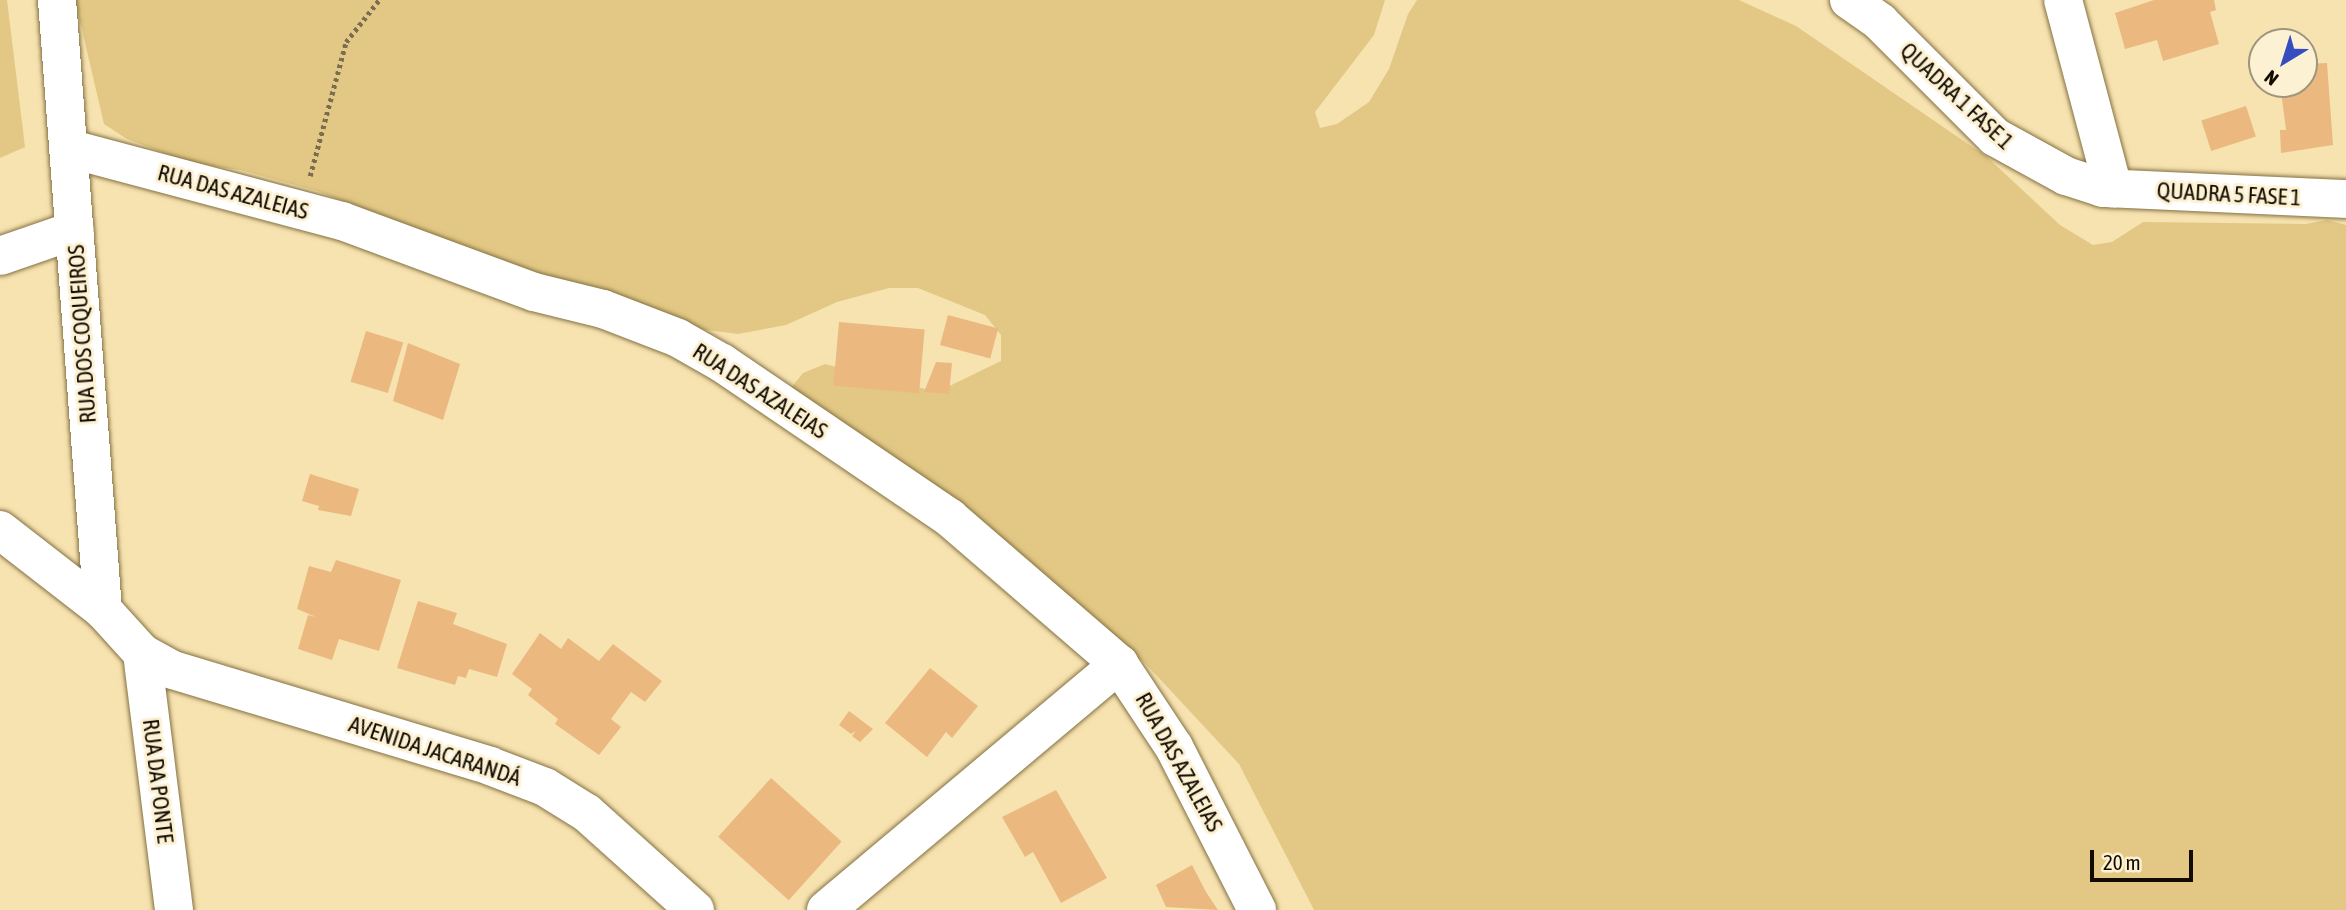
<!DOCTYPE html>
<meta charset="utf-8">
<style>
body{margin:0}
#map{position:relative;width:2346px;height:910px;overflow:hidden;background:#f7e3b0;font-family:"Asap Condensed",sans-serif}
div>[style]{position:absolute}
.green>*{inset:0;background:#e2c884}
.building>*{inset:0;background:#ebb880;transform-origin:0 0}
.path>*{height:4.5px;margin-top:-2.25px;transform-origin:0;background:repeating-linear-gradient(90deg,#7b6e50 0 3.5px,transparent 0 7px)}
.roads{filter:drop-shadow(0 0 2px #847142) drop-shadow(0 0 2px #847142)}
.minor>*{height:38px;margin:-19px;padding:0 19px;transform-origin:19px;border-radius:19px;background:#fff}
span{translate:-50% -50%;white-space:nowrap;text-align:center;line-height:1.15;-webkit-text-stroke:6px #fdf1d3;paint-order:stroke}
.street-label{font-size:23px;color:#120b00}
.north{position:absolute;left:2248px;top:28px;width:70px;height:70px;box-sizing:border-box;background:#fdf1d3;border:2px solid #9f957f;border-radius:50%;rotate:218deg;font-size:19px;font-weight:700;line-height:28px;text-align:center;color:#120b00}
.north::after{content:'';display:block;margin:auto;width:24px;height:32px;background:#354dbe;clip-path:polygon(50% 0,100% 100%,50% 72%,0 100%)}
.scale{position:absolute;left:2090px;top:850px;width:103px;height:32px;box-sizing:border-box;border:4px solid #120b00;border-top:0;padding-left:9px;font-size:21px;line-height:24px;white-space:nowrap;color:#120b00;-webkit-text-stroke:5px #fdf1d3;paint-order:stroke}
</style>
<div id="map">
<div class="green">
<div style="clip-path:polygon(0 0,7px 0,25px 147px,0 158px)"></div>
<div style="clip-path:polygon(75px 0,1385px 0,1374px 35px,1315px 112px,1320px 128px,1337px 124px,1369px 102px,1389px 69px,1408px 14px,1417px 0,1739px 0,1796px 26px,1987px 157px,2060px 225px,2093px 245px,2112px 242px,2143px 222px,2306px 224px,2327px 220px,2346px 225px,2346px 910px,1314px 910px,1239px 764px,1143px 661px,913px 484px,786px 394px,803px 373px,825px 364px,937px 392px,1001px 361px,1001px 335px,985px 315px,918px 288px,889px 288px,837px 302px,786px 325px,738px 334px,661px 324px,317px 191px,240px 170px,191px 163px,127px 139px,104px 124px)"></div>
</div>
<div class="building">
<div style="clip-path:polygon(2154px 0,2214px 0,2216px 10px,2210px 12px,2219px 44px,2163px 61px,2157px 40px,2125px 49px,2115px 13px)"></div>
<div style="clip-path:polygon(2327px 63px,2333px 145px,2281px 153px,2280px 130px,2286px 130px,2280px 84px,2304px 84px,2304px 64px)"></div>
<div style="left:2246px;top:106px;width:32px;height:47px;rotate:72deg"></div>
<div style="left:948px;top:315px;width:52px;height:31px;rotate:15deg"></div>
<div style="left:839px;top:322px;width:86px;height:64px;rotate:5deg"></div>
<div style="left:366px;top:331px;width:39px;height:53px;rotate:17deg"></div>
<div style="clip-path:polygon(408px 343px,460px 364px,443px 420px,393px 401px)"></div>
<div style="clip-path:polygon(936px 362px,952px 363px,949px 394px,924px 392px)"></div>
<div style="clip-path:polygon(310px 474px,359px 489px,351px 516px,318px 510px,319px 506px,302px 501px)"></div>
<div style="clip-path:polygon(336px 560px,401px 580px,379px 651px,339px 639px,332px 660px,298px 649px,308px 615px,316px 617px,297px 609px,309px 566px,331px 572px)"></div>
<div style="clip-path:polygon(418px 601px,457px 613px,453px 624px,507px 644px,497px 677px,469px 669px,466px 678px,458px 676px,455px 685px,397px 668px)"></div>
<div style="clip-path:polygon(540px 633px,561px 649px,568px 638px,599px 661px,613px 644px,662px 681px,645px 702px,631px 692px,611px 719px,621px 727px,599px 755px,555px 724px,558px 719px,528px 695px,532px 689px,512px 674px)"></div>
<div style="clip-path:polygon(930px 668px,978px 706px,952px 738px,946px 732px,927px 757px,885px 723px)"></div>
<div style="clip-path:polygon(849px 711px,873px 729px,860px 742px,852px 736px,856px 731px,851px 734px,839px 725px)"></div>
<div style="left:771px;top:778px;width:95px;height:79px;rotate:42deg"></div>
<div style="clip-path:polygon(1056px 790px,1107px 878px,1061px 903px,1033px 852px,1025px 857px,1002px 817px)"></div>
<div style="clip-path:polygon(1192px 865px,1206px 892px,1218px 910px,1166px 907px,1156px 885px)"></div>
</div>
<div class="path">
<div style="left:310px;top:176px;width:139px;rotate:-75deg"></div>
<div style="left:346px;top:42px;width:53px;rotate:-51.8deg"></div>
</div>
<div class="roads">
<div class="minor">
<div style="left:57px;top:0;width:612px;rotate:85.69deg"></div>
<div style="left:103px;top:610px;width:58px;rotate:47.8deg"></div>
<div style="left:142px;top:653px;width:35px;rotate:29deg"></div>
<div style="left:173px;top:670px;width:331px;rotate:16.8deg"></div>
<div style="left:490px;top:766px;width:59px;rotate:20.9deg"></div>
<div style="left:545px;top:787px;width:49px;rotate:31.8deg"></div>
<div style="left:587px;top:813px;width:145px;rotate:41.9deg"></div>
<div style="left:1849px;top:0;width:38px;rotate:35deg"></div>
<div style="left:1880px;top:22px;width:163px;rotate:45deg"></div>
<div style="left:1995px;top:137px;width:81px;rotate:28.8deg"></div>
<div style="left:2066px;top:176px;width:39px;rotate:18deg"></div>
<div style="left:2103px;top:188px;width:243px;rotate:2.6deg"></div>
<div style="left:2063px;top:0;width:195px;rotate:75.1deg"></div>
<div style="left:71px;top:149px;width:280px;rotate:14.9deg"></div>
<div style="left:342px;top:221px;width:205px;rotate:20.3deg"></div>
<div style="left:534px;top:292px;width:71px;rotate:13.8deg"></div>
<div style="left:603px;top:309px;width:80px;rotate:21.1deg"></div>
<div style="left:678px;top:338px;width:51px;rotate:29.6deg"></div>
<div style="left:722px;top:363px;width:276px;rotate:34.2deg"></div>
<div style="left:950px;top:518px;width:223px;rotate:40.8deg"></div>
<div style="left:1119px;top:664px;width:100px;rotate:56.5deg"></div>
<div style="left:1174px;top:747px;width:183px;rotate:63deg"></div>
<div style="left:0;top:256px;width:79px;rotate:-19.1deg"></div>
<div style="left:0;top:530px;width:130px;rotate:37.8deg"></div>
<div style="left:142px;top:653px;width:259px;rotate:82.9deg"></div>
<div style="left:826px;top:910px;width:383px;rotate:-40deg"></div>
</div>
</div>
<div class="street-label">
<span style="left:1957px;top:96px;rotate:43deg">QUADRA 1 FASE 1</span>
<span style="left:233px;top:192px;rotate:15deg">RUA DAS AZALEIAS</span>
<span style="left:2229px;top:194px;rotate:3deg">QUADRA 5 FASE 1</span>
<span style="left:82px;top:334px;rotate:-94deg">RUA DOS COQUEIROS</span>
<span style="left:760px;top:391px;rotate:33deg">RUA DAS AZALEIAS</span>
<span style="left:435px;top:751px;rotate:18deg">AVENIDA JACARANDÁ</span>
<span style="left:1179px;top:762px;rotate:61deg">RUA DAS AZALEIAS</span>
<span style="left:158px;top:781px;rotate:83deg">RUA DA PONTE</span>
</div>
<div class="north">N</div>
<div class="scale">20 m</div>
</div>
